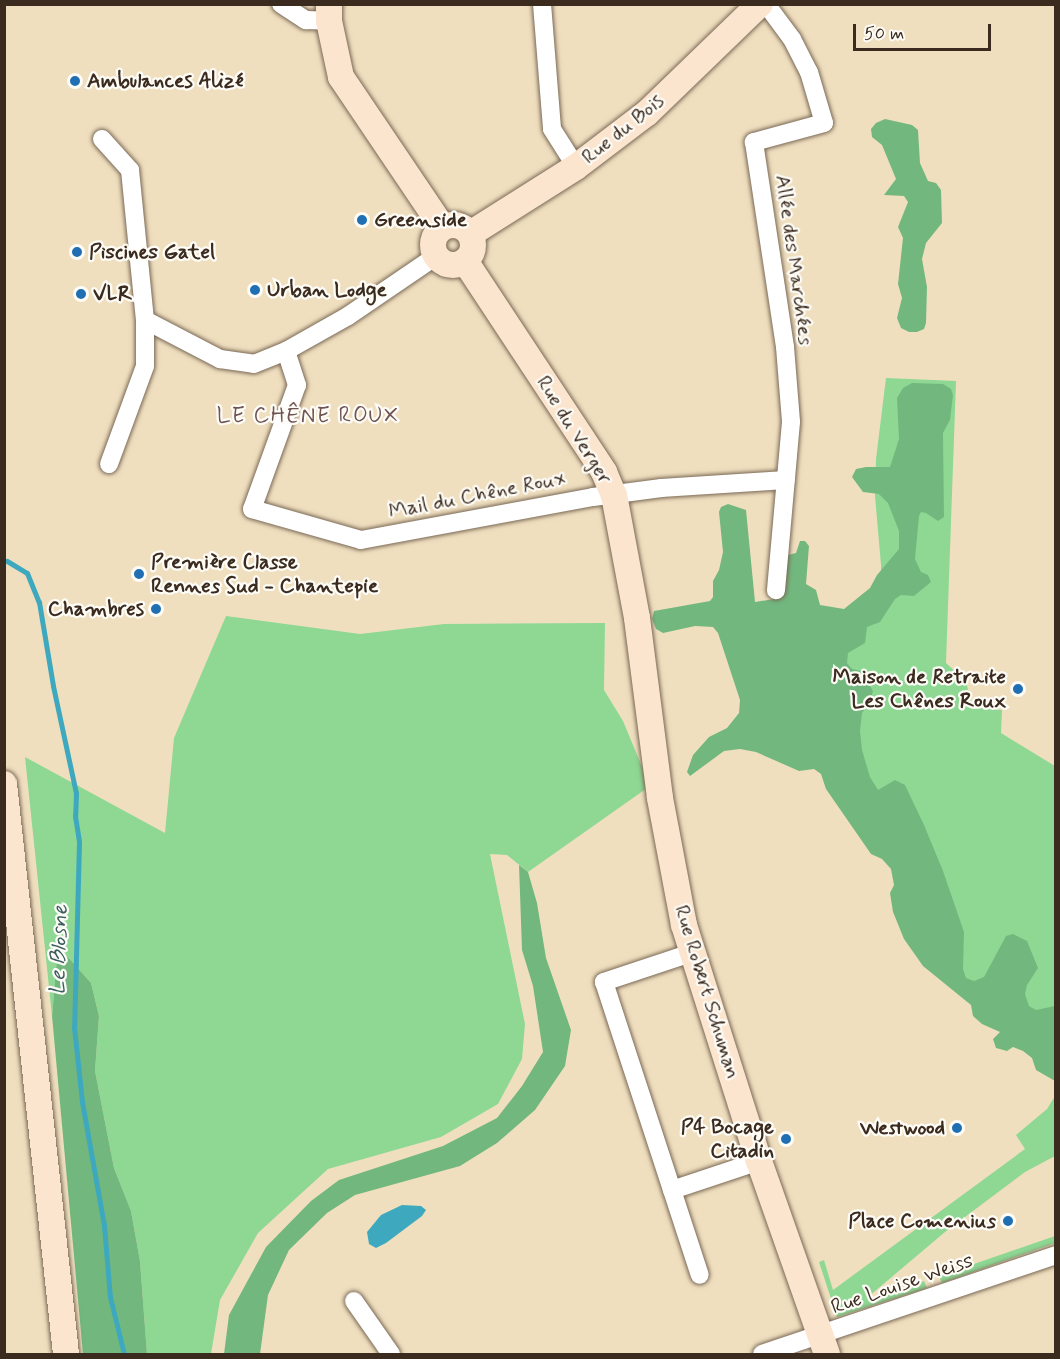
<!DOCTYPE html>
<meta charset="utf-8">
<style>
body{margin:0}
#map{position:relative;width:1060px;height:1359px;overflow:hidden;background:#f0dfbf;font-family:Mynerve,sans-serif}
div>[style]{position:absolute}
.green>*{inset:0;background:#8ed894}
.forest>*{inset:0;background:#72b87e}
.water>*{inset:0;background:#3ea9be}
.stream>*{height:5px;margin:-2.5px;padding:0 2.5px;transform-origin:2.5px;border-radius:2.5px;background:#3ea9be}
.roads{filter:drop-shadow(0 0 2px #7a6956) drop-shadow(0 0 2px #7a6956)}
.street>*{height:18px;margin:-9px;padding:0 9px;transform-origin:9px;border-radius:9px;background:#fff}
.secondary>*{height:26px;margin:-13px;padding:0 13px;transform-origin:13px;border-radius:13px;background:#fce5cf}
.secondary>.ring{margin:-13px;padding:0;box-sizing:content-box;background:none;border:26px solid #fce5cf;border-radius:50%}
.dots>*{width:16px;height:16px;translate:-50% -50%;box-sizing:border-box;border:3px solid #fdfcf7;border-radius:50%}
span{translate:-50% -50%;white-space:nowrap;text-align:center;line-height:1.15;-webkit-text-stroke:4.5px #fdfcf7;paint-order:stroke}
.poi-label{font-size:21px;color:#3b2a1e;font-weight:700}
.left{translate:0 -50%;text-align:left}
.right{translate:-100% -50%;text-align:right}
.street-label{font-size:21px;color:#3b2a1e}
.neighbourhood-label{font-size:22px;color:#705353;letter-spacing:1.5px}
.water-label{font-size:22px;color:#3c5d5e;font-style:italic}
.frame{position:absolute;inset:0;border:6px solid #3b2a1e;pointer-events:none}
.scale{position:absolute;left:853px;top:24px;width:138px;height:27px;box-sizing:border-box;border:3px solid #3b2a1e;border-top:0;padding-left:8px;font-size:18px;line-height:21px;white-space:nowrap;color:#3b2a1e;-webkit-text-stroke:4px #fdfcf7;paint-order:stroke}
</style>
<div id="map">
<div class="green">
<div style="clip-path:polygon(886px 378px,956px 381px,946px 663px,966px 681px,972px 707px,1002px 710px,1001px 733px,1055px 766px,1055px 1030px,961px 977px,936px 955px,850px 730px,842px 655px,881px 604px,881px 565px,875px 496px,876px 459px)"></div>
<div style="clip-path:polygon(226px 616px,360px 634px,444px 624px,605px 623px,604px 690px,623px 721px,650px 786px,528px 872px,507px 855px,490px 854px,525px 1024px,522px 1059px,498px 1104px,441px 1137px,328px 1169px,258px 1233px,220px 1300px,211px 1354px,147px 1354px,140px 1261px,131px 1211px,114px 1168px,95px 1071px,99px 1016px,91px 983px,58px 946px,52px 1016px,25px 757px,165px 833px,174px 738px)"></div>
<div style="clip-path:polygon(1055px 1096px,1055px 1156px,1025px 1172px,945px 1232px,868px 1297px,870px 1300px,924px 1281px,927px 1288px,837px 1317px,819px 1262px,824px 1260px,833px 1290px,1025px 1149px,1016px 1135px,1047px 1109px)"></div>
<div style="clip-path:polygon(1055px 1236px,1055px 1243px,942px 1283px,939px 1276px)"></div>
</div>
<div class="forest">
<div style="clip-path:polygon(885px 119px,912px 125px,918px 130px,920px 163px,928px 181px,936px 183px,941px 190px,942px 223px,926px 243px,922px 259px,927px 287px,926px 323px,924px 329px,917px 332px,909px 332px,901px 328px,897px 318px,902px 298px,898px 284px,903px 238px,898px 227px,908px 202px,904px 196px,884px 195px,896px 179px,882px 145px,872px 137px,871px 129px,876px 123px)"></div>
<div style="clip-path:polygon(912px 383px,943px 384px,951px 389px,953px 395px,950px 420px,943px 433px,944px 517px,938px 521px,926px 513px,921px 512px,919px 516px,915px 559px,921px 572px,928px 575px,931px 582px,914px 596px,901px 595px,895px 599px,880px 622px,867px 627px,865px 643px,848px 653px,847px 663px,852px 669px,861px 671px,873px 691px,870px 702px,862px 713px,860px 731px,862px 750px,870px 777px,878px 790px,895px 780px,905px 785px,924px 825px,943px 871px,964px 932px,963px 969px,966px 978px,974px 981px,984px 977px,1006px 936px,1013px 934px,1027px 941px,1038px 968px,1027px 985px,1025px 994px,1029px 1006px,1036px 1010px,1055px 1006px,1055px 1081px,1036px 1070px,1032px 1058px,1023px 1051px,1013px 1047px,1007px 1051px,996px 1048px,993px 1039px,1000px 1032px,982px 1024px,973px 1016px,971px 1005px,923px 966px,904px 939px,893px 912px,890px 893px,894px 885px,891px 869px,882px 859px,871px 854px,826px 789px,821px 774px,814px 769px,799px 771px,756px 752px,740px 749px,724px 751px,690px 776px,687px 772px,693px 755px,709px 737px,727px 728px,739px 713px,740px 700px,718px 633px,713px 627px,695px 626px,663px 633px,656px 629px,652px 619px,654px 611px,710px 601px,713px 597px,713px 581px,719px 570px,723px 552px,719px 512px,721px 507px,728px 504px,746px 510px,755px 602px,780px 598px,784px 591px,788px 555px,796px 553px,800px 541px,805px 541px,809px 546px,806px 584px,816px 590px,820px 605px,844px 609px,870px 588px,877px 575px,899px 549px,899px 531px,888px 503px,879px 494px,863px 492px,852px 477px,856px 469px,866px 467px,890px 467px,899px 439px,897px 398px,903px 388px)"></div>
<div style="clip-path:polygon(519px 865px,528px 872px,537px 903px,546px 958px,571px 1030px,565px 1066px,535px 1110px,497px 1143px,460px 1166px,355px 1195px,327px 1213px,289px 1250px,268px 1295px,260px 1354px,224px 1354px,229px 1315px,266px 1247px,311px 1201px,339px 1180px,443px 1146px,497px 1118px,522px 1086px,543px 1052px,533px 986px,522px 950px)"></div>
<div style="clip-path:polygon(58px 946px,91px 983px,99px 1016px,95px 1071px,114px 1168px,131px 1211px,140px 1261px,147px 1354px,83px 1354px,52px 1016px)"></div>
</div>
<div class="water">
<div style="clip-path:polygon(402px 1205px,421px 1206px,426px 1210px,422px 1216px,386px 1243px,376px 1248px,369px 1244px,367px 1232px,381px 1215px)"></div>
</div>
<div class="stream">
<div style="left:7px;top:561px;width:23px;rotate:31deg"></div>
<div style="left:27px;top:573px;width:31px;rotate:68deg"></div>
<div style="left:39px;top:602px;width:85px;rotate:80.5deg"></div>
<div style="left:53px;top:686px;width:109px;rotate:77.9deg"></div>
<div style="left:76px;top:793px;width:23px;rotate:92deg"></div>
<div style="left:75px;top:816px;width:26px;rotate:81deg"></div>
<div style="left:79px;top:842px;width:185px;rotate:91.5deg"></div>
<div style="left:74px;top:1027px;width:75px;rotate:83.9deg"></div>
<div style="left:82px;top:1102px;width:126px;rotate:79.9deg"></div>
<div style="left:104px;top:1226px;width:71px;rotate:85.2deg"></div>
<div style="left:110px;top:1297px;width:59px;rotate:76.2deg"></div>
</div>
<div class="roads">
<div class="street">
<div style="left:281px;top:4px;width:30px;rotate:33deg"></div>
<div style="left:306px;top:20px;width:23px;rotate:2deg"></div>
<div style="left:542px;top:4px;width:125px;rotate:85.4deg"></div>
<div style="left:552px;top:129px;width:45px;rotate:57.7deg"></div>
<div style="left:766px;top:4px;width:44px;rotate:53.4deg"></div>
<div style="left:792px;top:39px;width:37px;rotate:63deg"></div>
<div style="left:809px;top:72px;width:53px;rotate:73.6deg"></div>
<div style="left:824px;top:123px;width:73px;rotate:164.8deg"></div>
<div style="left:754px;top:142px;width:207px;rotate:81.4deg"></div>
<div style="left:785px;top:347px;width:75px;rotate:85.4deg"></div>
<div style="left:791px;top:422px;width:169px;rotate:95.1deg"></div>
<div style="left:102px;top:139px;width:42px;rotate:47.9deg"></div>
<div style="left:130px;top:170px;width:151px;rotate:84.3deg"></div>
<div style="left:145px;top:320px;width:85px;rotate:27.5deg"></div>
<div style="left:220px;top:359px;width:34px;rotate:8deg"></div>
<div style="left:254px;top:364px;width:35px;rotate:-22deg"></div>
<div style="left:286px;top:351px;width:71px;rotate:-29.4deg"></div>
<div style="left:348px;top:316px;width:107px;rotate:-34.3deg"></div>
<div style="left:286px;top:351px;width:36px;rotate:72deg"></div>
<div style="left:297px;top:385px;width:132px;rotate:109.9deg"></div>
<div style="left:252px;top:509px;width:113px;rotate:15.9deg"></div>
<div style="left:361px;top:540px;width:236px;rotate:-10.5deg"></div>
<div style="left:593px;top:497px;width:69px;rotate:-7.5deg"></div>
<div style="left:661px;top:488px;width:125px;rotate:-3.7deg"></div>
<div style="left:109px;top:464px;width:104px;rotate:-69.8deg"></div>
<div style="left:145px;top:366px;width:46px;rotate:-90deg"></div>
<div style="left:691px;top:953px;width:92px;rotate:161.6deg"></div>
<div style="left:604px;top:982px;width:308px;rotate:71.9deg"></div>
<div style="left:672px;top:1190px;width:92px;rotate:-18.4deg"></div>
<div style="left:354px;top:1301px;width:65px;rotate:55.1deg"></div>
<div style="left:762px;top:1354px;width:310px;rotate:-18.6deg"></div>
</div>
<div class="secondary">
<div style="left:329px;top:4px;width:17px;rotate:90deg"></div>
<div style="left:329px;top:21px;width:57px;rotate:77.9deg"></div>
<div style="left:341px;top:77px;width:181px;rotate:56deg"></div>
<div class="ring" style="left:433px;top:225px;width:14px;height:14px"></div>
<div style="left:470px;top:234px;width:125px;rotate:-32.3deg"></div>
<div style="left:576px;top:167px;width:89px;rotate:-37.3deg"></div>
<div style="left:647px;top:113px;width:157px;rotate:-44deg"></div>
<div style="left:465px;top:261px;width:253px;rotate:56.6deg"></div>
<div style="left:604px;top:472px;width:25px;rotate:67deg"></div>
<div style="left:614px;top:495px;width:125px;rotate:79.4deg"></div>
<div style="left:637px;top:618px;width:181px;rotate:82.7deg"></div>
<div style="left:660px;top:798px;width:129px;rotate:79.3deg"></div>
<div style="left:684px;top:925px;width:248px;rotate:72.4deg"></div>
<div style="left:759px;top:1161px;width:205px;rotate:70.6deg"></div>
<div style="left:4px;top:784px;width:573px;rotate:83.79deg"></div>
</div>
</div>
<div class="dots">
<div style="left:75px;top:81px;background:#1f6fb2"></div>
<div style="left:362px;top:220px;background:#1f6fb2"></div>
<div style="left:77px;top:252px;background:#1f6fb2"></div>
<div style="left:255px;top:290px;background:#1f6fb2"></div>
<div style="left:81px;top:294px;background:#1f6fb2"></div>
<div style="left:139px;top:574px;background:#1f6fb2"></div>
<div style="left:156px;top:609px;background:#1f6fb2"></div>
<div style="left:1018px;top:689px;background:#1f6fb2"></div>
<div style="left:957px;top:1128px;background:#1f6fb2"></div>
<div style="left:786px;top:1139px;background:#1f6fb2"></div>
<div style="left:1008px;top:1221px;background:#1f6fb2"></div>
</div>
<div class="poi-label">
<span class="left" style="left:87px;top:81px">Ambulances Alizé</span>
<span class="left" style="left:374px;top:220px">Greenside</span>
<span class="left" style="left:89px;top:252px">Piscines Gatel</span>
<span class="left" style="left:267px;top:290px">Urban Lodge</span>
<span class="left" style="left:93px;top:294px">VLR</span>
<span class="left" style="left:151px;top:574px">Première Classe<br>Rennes Sud - Chantepie</span>
<span class="right" style="left:144px;top:609px">Chambres</span>
<span class="right" style="left:1006px;top:689px">Maison de Retraite<br>Les Chênes Roux</span>
<span class="right" style="left:774px;top:1139px">P4 Bocage<br>Citadin</span>
<span class="right" style="left:945px;top:1128px">Westwood</span>
<span class="right" style="left:996px;top:1221px">Place Comenius</span>
</div>
<div class="street-label">
<span style="left:623px;top:129px;rotate:-39deg">Rue du Bois</span>
<span style="left:794px;top:260px;rotate:82deg">Allée des Marchées</span>
<span style="left:574px;top:430px;rotate:58deg">Rue du Verger</span>
<span style="left:477px;top:495px;rotate:-11deg">Mail du Chêne Roux</span>
<span style="left:707px;top:992px;rotate:73deg">Rue Robert Schuman</span>
<span style="left:902px;top:1284px;rotate:-19deg">Rue Louise Weiss</span>
</div>
<div class="neighbourhood-label">
<span style="left:308px;top:417px">LE CHÊNE ROUX</span>
</div>
<div class="water-label">
<span style="left:60px;top:950px;rotate:-88deg">Le Blosne</span>
</div>
<div class="frame"></div>
<div class="scale">50 m</div>
</div>
